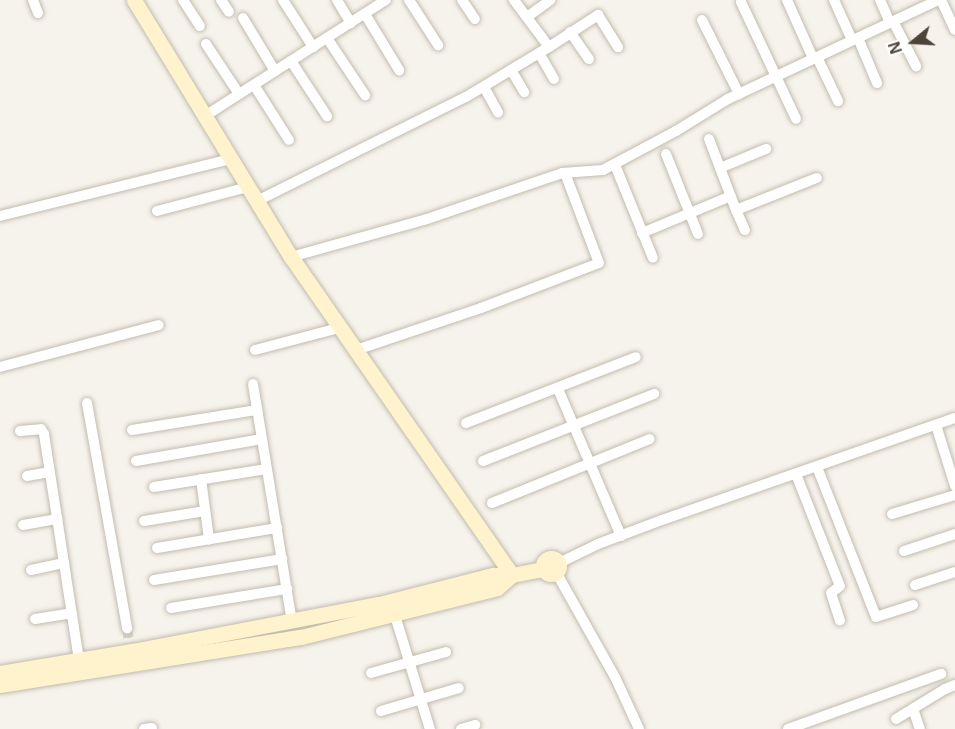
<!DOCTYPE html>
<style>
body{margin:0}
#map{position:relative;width:955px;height:729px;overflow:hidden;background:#f6f3ec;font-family:Helvetica,sans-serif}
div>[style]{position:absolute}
.street-tunnel>*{height:10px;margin-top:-5px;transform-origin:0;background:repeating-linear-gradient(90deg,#d4d0c8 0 10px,transparent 0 15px)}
.roads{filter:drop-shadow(0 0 2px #c2bbae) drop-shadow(0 0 2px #c2bbae)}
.street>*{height:10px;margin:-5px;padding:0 5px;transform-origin:5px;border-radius:5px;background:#fff}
.secondary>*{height:15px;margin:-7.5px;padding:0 7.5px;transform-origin:7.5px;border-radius:7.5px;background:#fff3cd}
.secondary>.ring{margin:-7.5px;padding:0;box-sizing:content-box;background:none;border:15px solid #fff3cd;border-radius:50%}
span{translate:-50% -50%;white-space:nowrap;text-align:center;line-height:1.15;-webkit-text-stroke:4.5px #fff;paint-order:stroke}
.north{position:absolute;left:883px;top:12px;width:60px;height:60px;-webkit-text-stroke:4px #fff;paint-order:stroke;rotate:252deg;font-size:16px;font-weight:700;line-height:24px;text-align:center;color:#4b4439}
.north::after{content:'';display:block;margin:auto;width:21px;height:27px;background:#4b4439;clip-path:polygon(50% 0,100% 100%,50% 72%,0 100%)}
</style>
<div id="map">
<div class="street-tunnel">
<div style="left:127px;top:628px;width:15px;rotate:82deg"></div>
</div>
<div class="roads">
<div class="street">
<div style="left:33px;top:0;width:14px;rotate:69deg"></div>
<div style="left:183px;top:0;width:31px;rotate:57deg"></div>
<div style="left:221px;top:0;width:14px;rotate:56deg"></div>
<div style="left:283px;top:0;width:56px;rotate:57.4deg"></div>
<div style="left:337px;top:0;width:27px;rotate:59deg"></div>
<div style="left:409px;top:0;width:54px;rotate:57.2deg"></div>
<div style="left:462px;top:0;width:23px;rotate:56deg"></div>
<div style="left:787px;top:0;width:64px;rotate:65.9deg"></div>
<div style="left:834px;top:0;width:44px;rotate:65.8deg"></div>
<div style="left:880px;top:0;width:24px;rotate:66deg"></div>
<div style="left:941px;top:0;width:33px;rotate:65deg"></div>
<div style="left:741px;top:2px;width:129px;rotate:64.8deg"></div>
<div style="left:365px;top:14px;width:66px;rotate:58.7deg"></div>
<div style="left:527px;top:17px;width:29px;rotate:-36deg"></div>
<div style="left:243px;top:18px;width:62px;rotate:58.9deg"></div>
<div style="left:702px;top:20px;width:83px;rotate:63.4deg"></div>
<div style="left:893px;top:21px;width:51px;rotate:62.9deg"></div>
<div style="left:570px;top:32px;width:33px;rotate:55deg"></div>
<div style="left:327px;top:38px;width:69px;rotate:56.3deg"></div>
<div style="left:858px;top:38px;width:49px;rotate:67.1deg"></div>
<div style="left:206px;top:44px;width:60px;rotate:56.6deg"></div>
<div style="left:549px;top:47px;width:59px;rotate:-33.1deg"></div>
<div style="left:598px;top:15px;width:38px;rotate:58deg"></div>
<div style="left:539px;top:53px;width:30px;rotate:60deg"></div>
<div style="left:817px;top:57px;width:49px;rotate:64.5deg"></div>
<div style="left:291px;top:61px;width:66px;rotate:56.8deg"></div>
<div style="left:511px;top:70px;width:26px;rotate:59deg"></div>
<div style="left:254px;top:85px;width:65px;rotate:57.5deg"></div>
<div style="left:484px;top:87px;width:29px;rotate:61deg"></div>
<div style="left:205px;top:116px;width:215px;rotate:-32.7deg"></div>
<div style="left:709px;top:139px;width:76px;rotate:69.2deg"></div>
<div style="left:736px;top:210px;width:87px;rotate:-21.6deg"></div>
<div style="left:666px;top:154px;width:86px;rotate:68.2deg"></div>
<div style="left:615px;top:165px;width:100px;rotate:67.8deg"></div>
<div style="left:720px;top:168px;width:50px;rotate:-22.4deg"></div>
<div style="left:257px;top:201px;width:233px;rotate:-26.5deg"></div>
<div style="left:466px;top:97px;width:97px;rotate:-31.1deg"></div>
<div style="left:549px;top:47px;width:59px;rotate:-126.7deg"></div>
<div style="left:736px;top:210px;width:22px;rotate:66deg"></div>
<div style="left:157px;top:211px;width:94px;rotate:-14.8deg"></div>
<div style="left:0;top:216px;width:238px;rotate:-13.9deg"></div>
<div style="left:642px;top:233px;width:96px;rotate:-22.6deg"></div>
<div style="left:291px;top:257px;width:141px;rotate:-15.6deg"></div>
<div style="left:427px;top:219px;width:143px;rotate:-18.8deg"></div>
<div style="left:562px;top:173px;width:41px;rotate:-4.2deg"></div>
<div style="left:603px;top:170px;width:83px;rotate:-28.1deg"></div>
<div style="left:676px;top:131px;width:61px;rotate:-31.6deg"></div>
<div style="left:728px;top:99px;width:232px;rotate:-25.2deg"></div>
<div style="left:255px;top:350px;width:87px;rotate:-14.7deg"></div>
<div style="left:356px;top:350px;width:132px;rotate:-18.6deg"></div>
<div style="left:481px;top:308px;width:126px;rotate:-20.9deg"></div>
<div style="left:599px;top:263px;width:96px;rotate:-110.7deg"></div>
<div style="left:0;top:367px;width:164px;rotate:-14.8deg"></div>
<div style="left:253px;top:384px;width:240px;rotate:80.7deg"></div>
<div style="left:558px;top:389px;width:160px;rotate:66.8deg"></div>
<div style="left:87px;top:403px;width:229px;rotate:79.9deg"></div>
<div style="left:466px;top:423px;width:182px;rotate:-21.2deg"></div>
<div style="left:936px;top:425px;width:64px;rotate:72.7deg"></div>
<div style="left:132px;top:430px;width:127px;rotate:-9.1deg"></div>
<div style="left:20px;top:431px;width:21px;rotate:-5deg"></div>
<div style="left:41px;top:429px;width:6px;rotate:59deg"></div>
<div style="left:44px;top:434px;width:230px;rotate:81.2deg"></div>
<div style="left:136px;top:461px;width:128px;rotate:-9.9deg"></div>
<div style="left:483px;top:461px;width:184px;rotate:-21.4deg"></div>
<div style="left:817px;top:467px;width:161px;rotate:68.5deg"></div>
<div style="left:876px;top:617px;width:39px;rotate:-18deg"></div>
<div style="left:796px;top:474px;width:120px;rotate:68.6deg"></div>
<div style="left:840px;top:586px;width:11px;rotate:142deg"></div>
<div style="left:831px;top:593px;width:29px;rotate:72deg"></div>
<div style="left:27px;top:476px;width:23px;rotate:-10deg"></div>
<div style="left:201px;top:479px;width:61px;rotate:82.4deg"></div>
<div style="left:154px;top:487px;width:114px;rotate:-9.1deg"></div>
<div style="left:492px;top:503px;width:170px;rotate:-22.1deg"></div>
<div style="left:892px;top:514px;width:66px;rotate:-16.8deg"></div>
<div style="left:144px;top:521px;width:62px;rotate:-9.3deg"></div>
<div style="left:23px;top:525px;width:35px;rotate:-10deg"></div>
<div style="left:157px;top:548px;width:122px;rotate:-9.5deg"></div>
<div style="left:904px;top:551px;width:54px;rotate:-18.4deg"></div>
<div style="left:559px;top:563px;width:43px;rotate:-26deg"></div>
<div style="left:598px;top:544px;width:68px;rotate:-20.6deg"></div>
<div style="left:662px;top:520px;width:310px;rotate:-19.2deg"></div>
<div style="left:31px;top:570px;width:34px;rotate:-12deg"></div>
<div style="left:556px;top:572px;width:120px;rotate:60.7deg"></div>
<div style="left:615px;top:677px;width:57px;rotate:65.2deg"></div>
<div style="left:154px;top:580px;width:130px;rotate:-9.3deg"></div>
<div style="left:915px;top:585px;width:42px;rotate:-18deg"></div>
<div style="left:171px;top:608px;width:118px;rotate:-9.3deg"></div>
<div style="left:393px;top:609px;width:126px;rotate:72.9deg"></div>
<div style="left:35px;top:619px;width:37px;rotate:-9deg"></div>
<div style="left:371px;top:673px;width:78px;rotate:-15.6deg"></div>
<div style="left:913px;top:709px;width:21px;rotate:71deg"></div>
<div style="left:381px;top:711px;width:81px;rotate:-16.4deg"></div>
<div style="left:896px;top:719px;width:57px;rotate:-31.5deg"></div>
<div style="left:945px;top:689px;width:11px;rotate:-22deg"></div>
<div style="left:144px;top:729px;width:8px;rotate:-7deg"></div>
<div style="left:461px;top:729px;width:15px;rotate:-16deg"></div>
<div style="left:788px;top:729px;width:163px;rotate:-19.8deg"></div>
</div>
<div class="secondary">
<div style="left:134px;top:0;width:301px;rotate:58.6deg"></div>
<div style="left:291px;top:257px;width:387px;rotate:55.2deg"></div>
<div class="ring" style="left:543px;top:558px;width:1px;height:1px"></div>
<div style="left:0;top:673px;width:134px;rotate:-9.5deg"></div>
<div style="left:132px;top:651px;width:251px;rotate:-10.8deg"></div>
<div style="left:379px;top:604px;width:118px;rotate:-14.3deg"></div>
<div style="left:493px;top:575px;width:19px"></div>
<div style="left:512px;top:575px;width:33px;rotate:-11deg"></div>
<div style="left:0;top:685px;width:305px;rotate:-9.1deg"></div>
<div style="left:301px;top:637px;width:202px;rotate:-14deg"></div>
<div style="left:497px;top:588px;width:20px;rotate:-41deg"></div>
</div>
</div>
<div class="north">N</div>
</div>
